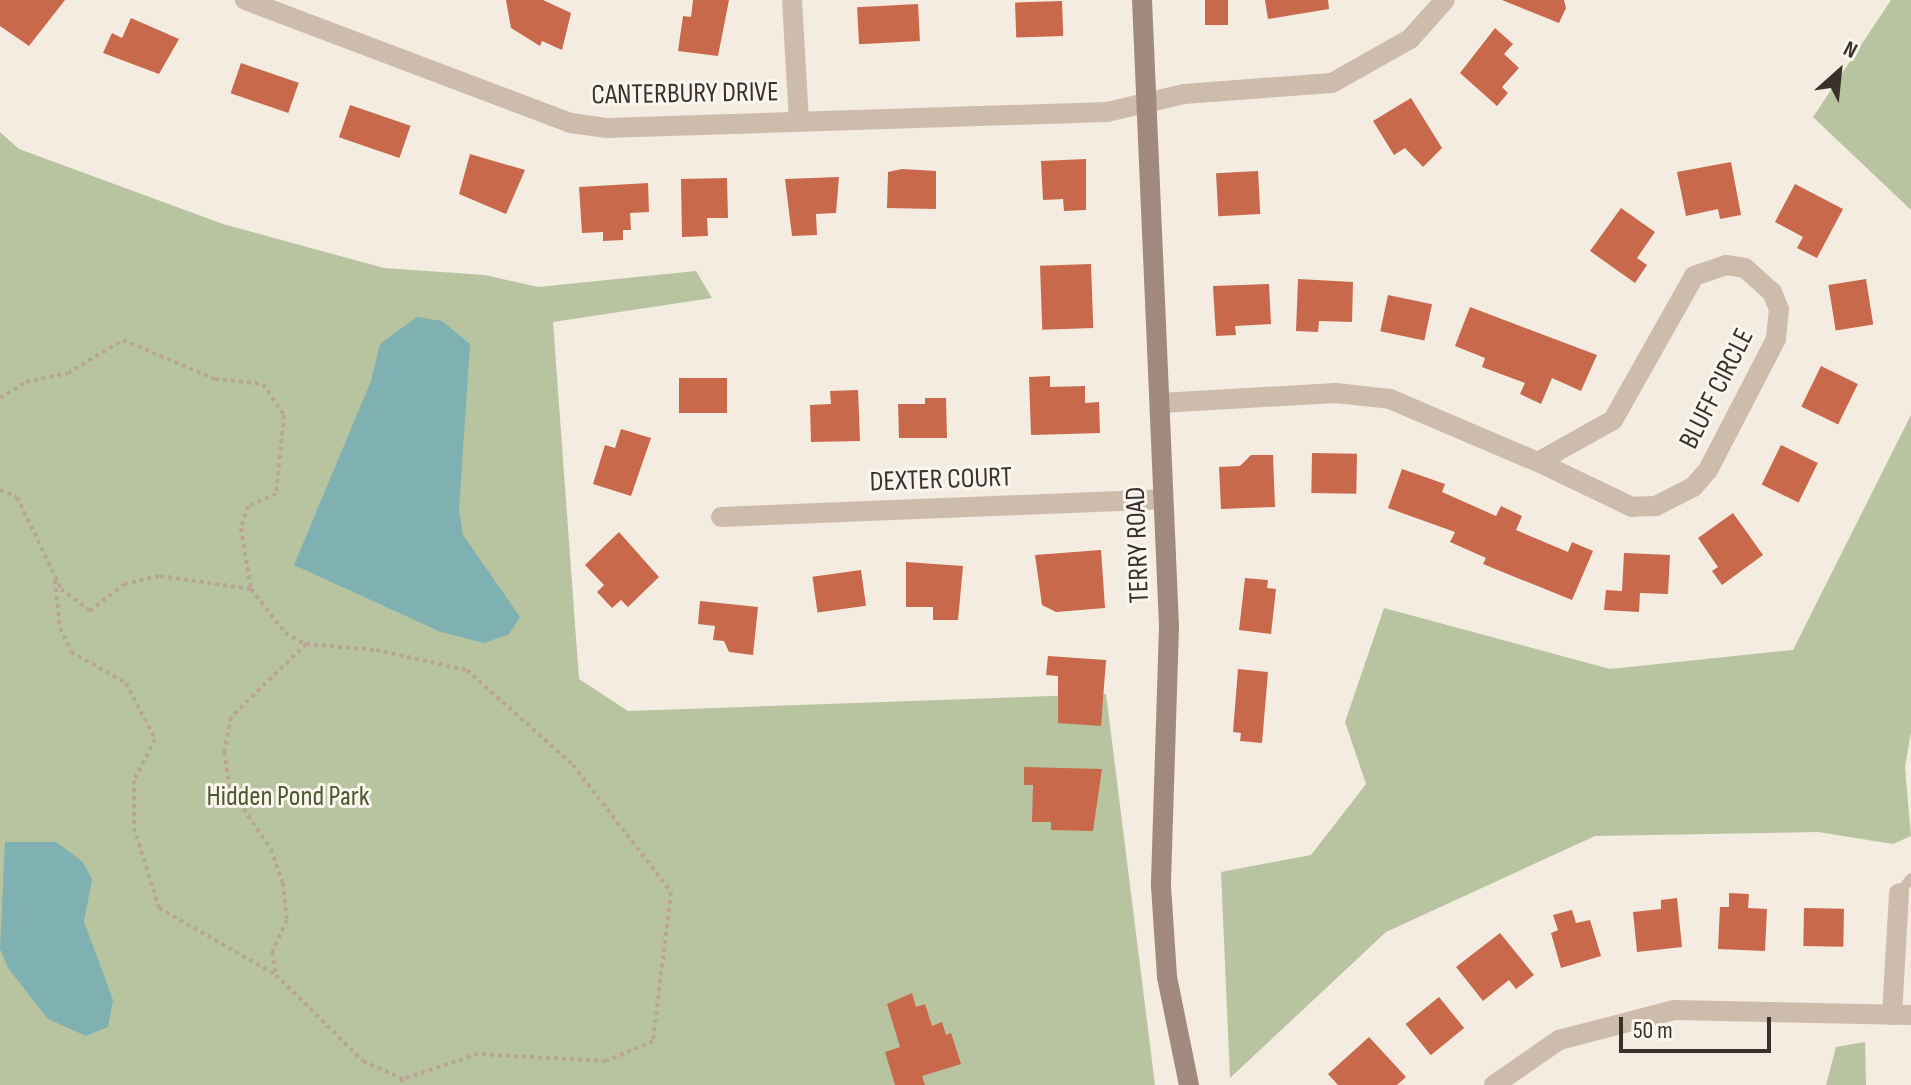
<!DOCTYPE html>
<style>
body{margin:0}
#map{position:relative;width:1911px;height:1085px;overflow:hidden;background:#f4ebe1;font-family:"Sofia Sans Condensed",sans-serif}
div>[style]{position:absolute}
.green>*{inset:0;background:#b8c4a0}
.water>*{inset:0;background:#7fb0b2}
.building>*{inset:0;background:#c8694b;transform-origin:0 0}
.path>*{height:4px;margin-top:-2px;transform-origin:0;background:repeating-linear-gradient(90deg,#b9a596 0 4px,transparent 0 8px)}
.lane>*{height:10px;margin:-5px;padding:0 5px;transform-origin:5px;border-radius:5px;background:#cdbbac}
.street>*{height:20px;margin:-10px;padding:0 10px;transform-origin:10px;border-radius:10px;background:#cdbbac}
.secondary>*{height:20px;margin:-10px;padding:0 10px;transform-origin:10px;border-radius:10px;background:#a18a7d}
span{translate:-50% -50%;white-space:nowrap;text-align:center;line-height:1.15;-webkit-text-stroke:6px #fbf5ee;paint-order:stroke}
.street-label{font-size:28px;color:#3b302b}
.park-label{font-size:28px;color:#4a5a2e}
.north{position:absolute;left:1799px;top:32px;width:80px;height:80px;-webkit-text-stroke:6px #fbf5ee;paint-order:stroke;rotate:27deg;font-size:22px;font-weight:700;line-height:32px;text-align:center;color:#3b302b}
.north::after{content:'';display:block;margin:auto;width:28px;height:36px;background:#3b302b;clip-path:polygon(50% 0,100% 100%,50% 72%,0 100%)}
.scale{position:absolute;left:1619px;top:1017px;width:152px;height:36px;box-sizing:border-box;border:4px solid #3b302b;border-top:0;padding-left:10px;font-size:24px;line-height:28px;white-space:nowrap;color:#3b302b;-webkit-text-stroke:6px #fbf5ee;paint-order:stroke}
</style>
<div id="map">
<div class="green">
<div style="clip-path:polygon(1891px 0,1911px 0,1911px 210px,1813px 117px)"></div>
<div style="clip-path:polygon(0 132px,19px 149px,223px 224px,384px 268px,485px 275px,538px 287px,696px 271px,712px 298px,553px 322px,579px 679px,628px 711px,1106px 694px,1155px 1085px,0 1085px)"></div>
<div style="clip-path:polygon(1911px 415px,1911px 732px,1905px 767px,1911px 836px,1893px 844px,1818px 832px,1595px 836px,1386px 932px,1230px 1078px,1221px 872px,1311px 855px,1366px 784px,1345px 722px,1384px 608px,1610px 669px,1793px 650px)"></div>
<div style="clip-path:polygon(1865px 1042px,1866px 1085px,1826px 1085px,1836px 1047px)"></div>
</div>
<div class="water">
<div style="clip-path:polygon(417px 317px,442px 321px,470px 344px,459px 510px,463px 535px,520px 617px,509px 634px,484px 643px,441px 632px,294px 565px,371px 381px,380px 344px)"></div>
<div style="clip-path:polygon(5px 842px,56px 842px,83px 862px,92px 879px,84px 922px,113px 1000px,108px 1027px,86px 1036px,48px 1019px,8px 968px,0 949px)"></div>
</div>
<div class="building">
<div style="clip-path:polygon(0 0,65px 0,29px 46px,0 26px)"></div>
<div style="clip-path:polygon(506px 0,543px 0,571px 13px,562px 50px,542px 41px,540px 46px,511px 28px)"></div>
<div style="clip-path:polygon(693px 0,729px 0,718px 56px,678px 51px,683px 16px,691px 17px)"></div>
<div style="left:1205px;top:0;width:23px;height:25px"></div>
<div style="clip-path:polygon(1265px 0,1328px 0,1329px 9px,1268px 19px)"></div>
<div style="clip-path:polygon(1502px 0,1564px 0,1566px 8px,1559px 23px)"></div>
<div style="left:1062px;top:1px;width:35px;height:47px;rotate:88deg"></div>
<div style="left:918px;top:4px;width:37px;height:61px;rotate:87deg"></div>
<div style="clip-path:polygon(131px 18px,179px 39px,159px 74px,103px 53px,112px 33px,122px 38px)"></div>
<div style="clip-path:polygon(1495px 28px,1513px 44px,1504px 54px,1519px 68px,1502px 87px,1508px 93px,1497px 106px,1460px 73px)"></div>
<div style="left:241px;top:63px;width:61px;height:32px;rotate:19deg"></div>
<div style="clip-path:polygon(1411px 98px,1442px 148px,1423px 167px,1405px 148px,1394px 155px,1373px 121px)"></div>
<div style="left:350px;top:105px;width:64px;height:34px;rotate:19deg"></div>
<div style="clip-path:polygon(470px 154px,525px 170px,506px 214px,459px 194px)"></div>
<div style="clip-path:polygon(1086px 159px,1086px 210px,1064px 211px,1063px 199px,1043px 200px,1041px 161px)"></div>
<div style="clip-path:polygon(1731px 162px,1741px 215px,1720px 219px,1718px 209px,1686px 216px,1677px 172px)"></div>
<div style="clip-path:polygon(902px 169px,936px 171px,936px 209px,887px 208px,888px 172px)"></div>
<div style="left:1258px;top:171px;width:43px;height:42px;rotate:87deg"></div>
<div style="clip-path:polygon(839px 177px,836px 213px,816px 214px,817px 235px,792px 236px,785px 179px)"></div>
<div style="clip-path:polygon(727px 178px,728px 218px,707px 218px,708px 236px,682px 237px,681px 179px)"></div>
<div style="clip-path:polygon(648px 183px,649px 212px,630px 213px,631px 230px,623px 230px,623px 240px,603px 241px,603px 232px,582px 233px,579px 187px)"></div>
<div style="clip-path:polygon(1795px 184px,1843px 209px,1817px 258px,1797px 248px,1803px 237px,1775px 222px)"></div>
<div style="clip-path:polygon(1621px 208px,1655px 232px,1637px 258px,1647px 265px,1635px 283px,1590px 251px)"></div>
<div style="left:1091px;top:264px;width:64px;height:51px;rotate:88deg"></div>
<div style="clip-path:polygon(1298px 279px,1353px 282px,1352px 322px,1319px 321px,1318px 332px,1296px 331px)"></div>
<div style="left:1866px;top:279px;width:46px;height:38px;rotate:81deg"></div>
<div style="clip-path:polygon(1269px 284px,1271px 324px,1235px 326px,1236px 335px,1216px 336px,1213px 286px)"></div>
<div style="left:1388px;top:295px;width:45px;height:37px;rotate:12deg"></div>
<div style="clip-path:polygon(1470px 307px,1597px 355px,1581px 391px,1552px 378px,1541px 404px,1520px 394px,1525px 383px,1482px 367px,1485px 358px,1455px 346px)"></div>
<div style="left:1821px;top:366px;width:41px;height:45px;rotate:26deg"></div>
<div style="clip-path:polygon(1050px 376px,1050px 387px,1085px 386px,1085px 403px,1099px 402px,1100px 433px,1031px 435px,1029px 377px)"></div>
<div style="left:679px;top:378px;width:48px;height:35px"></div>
<div style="clip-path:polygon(858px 390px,860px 441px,811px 442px,810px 405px,831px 404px,830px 391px)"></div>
<div style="clip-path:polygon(925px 398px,946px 398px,947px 438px,899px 438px,898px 404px,925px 404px)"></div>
<div style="clip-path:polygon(621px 429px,651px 438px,631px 496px,593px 484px,605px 445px,615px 448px)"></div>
<div style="left:1781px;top:445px;width:41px;height:44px;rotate:26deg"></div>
<div style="left:1312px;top:453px;width:45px;height:40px;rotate:1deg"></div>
<div style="clip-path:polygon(1251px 455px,1273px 455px,1275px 507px,1221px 509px,1219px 467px,1240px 466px)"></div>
<div style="clip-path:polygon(1402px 469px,1445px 484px,1442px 492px,1496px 516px,1501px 506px,1522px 516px,1516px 530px,1568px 552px,1572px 542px,1593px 551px,1572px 600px,1483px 564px,1486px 558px,1450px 542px,1455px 532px,1388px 508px)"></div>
<div style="clip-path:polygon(1733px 513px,1763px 555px,1722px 585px,1712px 571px,1718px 567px,1698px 538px)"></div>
<div style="clip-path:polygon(619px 532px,659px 577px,628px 607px,621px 600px,612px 608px,597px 592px,604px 585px,585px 565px)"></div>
<div style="clip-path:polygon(1101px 550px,1105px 608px,1056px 612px,1042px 605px,1035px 555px)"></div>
<div style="clip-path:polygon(1624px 553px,1670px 555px,1668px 594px,1640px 593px,1639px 612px,1604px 610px,1606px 590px,1622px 591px)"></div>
<div style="clip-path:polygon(906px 562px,963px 566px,958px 620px,933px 620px,933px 607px,906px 607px)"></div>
<div style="left:861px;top:570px;width:36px;height:49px;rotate:82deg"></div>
<div style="clip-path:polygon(1245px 578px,1268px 580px,1267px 588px,1276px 589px,1271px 634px,1239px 630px)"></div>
<div style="clip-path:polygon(700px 601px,758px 607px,753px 655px,729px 652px,724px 641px,713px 640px,715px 626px,698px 624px)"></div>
<div style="clip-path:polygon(1048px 656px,1106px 660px,1101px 726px,1058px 723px,1058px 676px,1046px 675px)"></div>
<div style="clip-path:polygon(1238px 669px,1268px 672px,1262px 743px,1240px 741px,1241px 733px,1233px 732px)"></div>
<div style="clip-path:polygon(1024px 767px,1102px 769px,1093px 831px,1051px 830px,1051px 822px,1032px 822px,1033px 785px,1024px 785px)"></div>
<div style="clip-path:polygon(1729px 893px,1749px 894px,1748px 908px,1767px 909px,1765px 951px,1718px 949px,1720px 907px,1729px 907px)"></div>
<div style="clip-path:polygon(1677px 898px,1682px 947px,1637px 952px,1633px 912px,1661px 909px,1661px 900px)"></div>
<div style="left:1804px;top:908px;width:40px;height:38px;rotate:1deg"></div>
<div style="clip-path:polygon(1572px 910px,1576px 923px,1590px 920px,1601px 956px,1561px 968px,1551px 933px,1558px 930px,1553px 915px)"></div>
<div style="clip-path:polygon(1500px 933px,1534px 975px,1516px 989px,1509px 980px,1483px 1001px,1456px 967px)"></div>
<div style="clip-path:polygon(912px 993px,916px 1007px,925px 1004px,932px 1026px,942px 1022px,946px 1035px,951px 1033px,961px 1064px,922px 1076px,925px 1085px,895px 1085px,885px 1052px,900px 1047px,887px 1004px)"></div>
<div style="left:1439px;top:997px;width:40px;height:43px;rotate:51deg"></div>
<div style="clip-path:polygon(1369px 1037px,1406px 1077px,1397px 1085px,1338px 1085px,1328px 1074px)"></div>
</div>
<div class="path">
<div style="left:0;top:398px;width:31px;rotate:-32deg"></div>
<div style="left:26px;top:382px;width:43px;rotate:-12.1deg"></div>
<div style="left:68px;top:373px;width:64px;rotate:-31deg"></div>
<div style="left:123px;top:340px;width:100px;rotate:23deg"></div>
<div style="left:215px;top:379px;width:48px;rotate:5.9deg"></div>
<div style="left:263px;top:384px;width:37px;rotate:56deg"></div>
<div style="left:284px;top:415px;width:79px;rotate:95.8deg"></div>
<div style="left:276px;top:494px;width:30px;rotate:157deg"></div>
<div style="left:248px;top:506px;width:23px;rotate:108deg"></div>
<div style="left:241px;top:528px;width:62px;rotate:80.7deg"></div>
<div style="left:0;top:490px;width:18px;rotate:22deg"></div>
<div style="left:17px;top:497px;width:102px;rotate:64.4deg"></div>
<div style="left:61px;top:589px;width:36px;rotate:37deg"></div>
<div style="left:90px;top:611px;width:43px;rotate:-38.5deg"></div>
<div style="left:124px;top:584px;width:37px;rotate:-13deg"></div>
<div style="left:160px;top:576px;width:92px;rotate:8.1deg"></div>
<div style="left:251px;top:589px;width:56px;rotate:52.3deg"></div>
<div style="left:285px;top:633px;width:24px;rotate:28deg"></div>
<div style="left:306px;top:644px;width:105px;rotate:135.8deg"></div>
<div style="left:231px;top:717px;width:36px;rotate:101deg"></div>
<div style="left:224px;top:752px;width:37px;rotate:81deg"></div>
<div style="left:230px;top:789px;width:73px;rotate:55.7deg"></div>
<div style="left:271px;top:849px;width:36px;rotate:71deg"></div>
<div style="left:283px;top:883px;width:37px;rotate:84deg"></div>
<div style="left:287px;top:920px;width:35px;rotate:115deg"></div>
<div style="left:272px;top:952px;width:23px;rotate:80deg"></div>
<div style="left:276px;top:975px;width:122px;rotate:44.7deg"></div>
<div style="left:363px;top:1061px;width:44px;rotate:24.2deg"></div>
<div style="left:403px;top:1079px;width:7px;rotate:117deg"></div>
<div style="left:55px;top:580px;width:48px;rotate:84.1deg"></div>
<div style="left:60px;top:628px;width:26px;rotate:65deg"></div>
<div style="left:71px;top:652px;width:63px;rotate:29.4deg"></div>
<div style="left:126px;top:683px;width:63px;rotate:62.6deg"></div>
<div style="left:155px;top:739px;width:46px;rotate:117.1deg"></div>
<div style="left:134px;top:780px;width:48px;rotate:90deg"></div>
<div style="left:134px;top:828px;width:84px;rotate:72.6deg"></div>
<div style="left:159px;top:908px;width:135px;rotate:29.8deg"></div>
<div style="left:306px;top:644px;width:70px;rotate:4.9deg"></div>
<div style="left:376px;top:650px;width:93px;rotate:12.4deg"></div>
<div style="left:467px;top:670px;width:142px;rotate:41.9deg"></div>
<div style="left:573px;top:765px;width:160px;rotate:52.3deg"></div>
<div style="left:671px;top:892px;width:150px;rotate:96.9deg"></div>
<div style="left:653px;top:1041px;width:51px;rotate:156.9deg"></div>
<div style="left:606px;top:1061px;width:128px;rotate:-176.9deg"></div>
<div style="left:478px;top:1054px;width:79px;rotate:161.6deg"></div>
</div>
<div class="lane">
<div style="left:1899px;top:893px;width:19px;rotate:-51deg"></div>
</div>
<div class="street">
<div style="left:245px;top:0;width:348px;rotate:20.7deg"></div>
<div style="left:571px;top:123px;width:35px;rotate:8deg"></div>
<div style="left:606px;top:128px;width:501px;rotate:-1.83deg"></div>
<div style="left:1107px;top:112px;width:79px;rotate:-13.2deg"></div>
<div style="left:1184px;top:94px;width:148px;rotate:-4.3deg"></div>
<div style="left:1332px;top:83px;width:90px;rotate:-29.4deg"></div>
<div style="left:1410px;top:39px;width:52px;rotate:-48.1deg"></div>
<div style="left:792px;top:0;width:120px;rotate:86.7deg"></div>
<div style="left:1161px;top:403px;width:175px;rotate:-3.3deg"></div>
<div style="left:1336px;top:393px;width:54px;rotate:6.3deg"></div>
<div style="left:1390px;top:399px;width:161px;rotate:23.1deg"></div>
<div style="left:1538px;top:462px;width:86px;rotate:-29.2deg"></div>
<div style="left:1613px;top:420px;width:165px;rotate:-60.6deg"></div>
<div style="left:1694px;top:276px;width:34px;rotate:-19deg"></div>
<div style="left:1726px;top:265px;width:19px;rotate:9deg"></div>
<div style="left:1745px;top:268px;width:36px;rotate:42deg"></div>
<div style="left:1772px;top:292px;width:18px;rotate:68deg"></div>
<div style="left:1779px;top:309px;width:30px;rotate:96deg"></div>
<div style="left:1776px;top:339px;width:148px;rotate:117.4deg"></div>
<div style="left:1708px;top:470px;width:23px;rotate:131deg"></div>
<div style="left:1693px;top:487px;width:42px;rotate:152.8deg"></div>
<div style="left:1656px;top:506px;width:24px;rotate:178deg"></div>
<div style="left:1632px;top:507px;width:104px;rotate:-154.4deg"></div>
<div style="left:721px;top:517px;width:442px;rotate:-2.3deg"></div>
<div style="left:1892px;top:1015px;width:122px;rotate:-86.7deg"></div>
<div style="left:1494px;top:1085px;width:79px;rotate:-34.7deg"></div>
<div style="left:1559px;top:1040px;width:119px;rotate:-14.6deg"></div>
<div style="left:1674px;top:1010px;width:237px;rotate:1.2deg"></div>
</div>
<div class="secondary">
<div style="left:1142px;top:0;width:628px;rotate:87.53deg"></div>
<div style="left:1169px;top:627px;width:259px;rotate:91.8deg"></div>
<div style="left:1161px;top:886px;width:91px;rotate:86.2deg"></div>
<div style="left:1167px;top:977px;width:110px;rotate:78.5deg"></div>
</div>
<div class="street-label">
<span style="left:685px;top:94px;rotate:-1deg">CANTERBURY DRIVE</span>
<span style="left:1717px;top:389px;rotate:-63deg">BLUFF CIRCLE</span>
<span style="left:941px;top:480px;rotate:-2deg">DEXTER COURT</span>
<span style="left:1138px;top:545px;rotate:-92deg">TERRY ROAD</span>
</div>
<div class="park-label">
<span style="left:288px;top:797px">Hidden Pond Park</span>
</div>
<div class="north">N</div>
<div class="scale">50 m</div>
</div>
